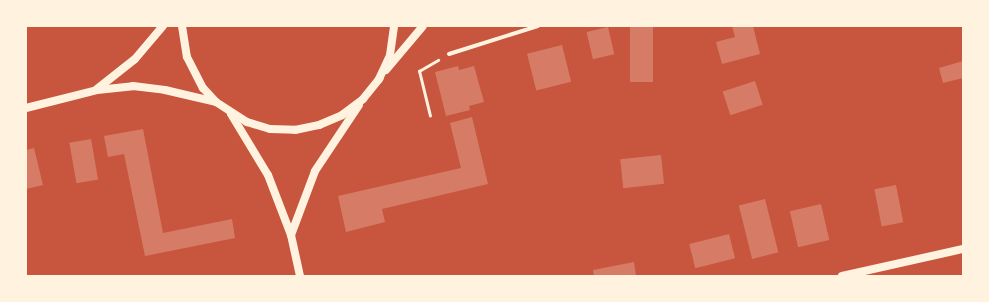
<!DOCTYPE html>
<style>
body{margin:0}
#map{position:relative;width:989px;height:302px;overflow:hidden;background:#c8553d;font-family:"Roboto Condensed",sans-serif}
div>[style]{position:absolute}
.building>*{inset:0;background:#d67c66;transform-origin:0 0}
.path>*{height:2.5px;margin:-1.25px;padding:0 1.25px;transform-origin:1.25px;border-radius:1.25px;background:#fff3e0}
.minor>*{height:4px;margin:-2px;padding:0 2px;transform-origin:2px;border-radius:2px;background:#fff3e0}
.secondary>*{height:8px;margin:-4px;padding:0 4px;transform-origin:4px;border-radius:4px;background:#fff3e0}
span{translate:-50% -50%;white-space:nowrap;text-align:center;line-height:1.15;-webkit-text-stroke:3px #fff3e0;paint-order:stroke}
.frame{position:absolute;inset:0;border:27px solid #fff3e0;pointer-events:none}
</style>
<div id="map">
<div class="building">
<div style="left:630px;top:26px;width:23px;height:56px"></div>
<div style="clip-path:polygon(732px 26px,753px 26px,760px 54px,722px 64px,716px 42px,735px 37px)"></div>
<div style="left:608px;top:27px;width:28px;height:22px;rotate:77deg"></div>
<div style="left:562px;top:45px;width:38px;height:36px;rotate:76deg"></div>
<div style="clip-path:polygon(963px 61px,963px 78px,943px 83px,939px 68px)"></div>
<div style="clip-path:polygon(458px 66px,459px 70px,474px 66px,484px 102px,469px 106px,470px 110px,446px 116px,435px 72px)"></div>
<div style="left:755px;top:81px;width:25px;height:34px;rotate:72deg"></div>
<div style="clip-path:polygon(472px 117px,488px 184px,382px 209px,385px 222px,346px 232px,338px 196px,461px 168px,450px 123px)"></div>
<div style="clip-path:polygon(143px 129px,163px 233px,232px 219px,235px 238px,145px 256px,124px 154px,108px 157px,104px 136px)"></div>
<div style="left:91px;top:139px;width:41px;height:22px;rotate:80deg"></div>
<div style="clip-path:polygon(34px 148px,43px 185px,26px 189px,26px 150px)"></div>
<div style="left:661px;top:155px;width:29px;height:41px;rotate:84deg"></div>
<div style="left:896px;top:185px;width:38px;height:22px;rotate:79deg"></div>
<div style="left:765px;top:199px;width:55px;height:27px;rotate:76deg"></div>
<div style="left:821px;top:204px;width:37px;height:32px;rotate:77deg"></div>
<div style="left:729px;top:234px;width:25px;height:41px;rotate:76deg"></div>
<div style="clip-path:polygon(634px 262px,636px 276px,594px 276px,593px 270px)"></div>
</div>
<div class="path">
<div style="left:430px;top:116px;width:46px;rotate:-103.7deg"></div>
<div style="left:419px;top:71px;width:22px;rotate:-30deg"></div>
</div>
<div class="minor">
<div style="left:449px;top:54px;width:93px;rotate:-17.5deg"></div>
</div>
<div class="secondary">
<div style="left:182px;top:26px;width:31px;rotate:81deg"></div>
<div style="left:187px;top:57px;width:35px;rotate:63deg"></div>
<div style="left:203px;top:88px;width:19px;rotate:47deg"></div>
<div style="left:216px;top:102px;width:37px;rotate:33deg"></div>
<div style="left:247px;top:122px;width:24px;rotate:17deg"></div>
<div style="left:270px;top:129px;width:25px;rotate:2deg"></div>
<div style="left:295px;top:130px;width:25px;rotate:-12deg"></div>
<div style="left:319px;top:125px;width:25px;rotate:-23deg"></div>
<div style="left:342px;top:115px;width:26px;rotate:-37deg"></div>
<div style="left:363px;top:99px;width:26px;rotate:-51deg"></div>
<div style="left:379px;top:79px;width:26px;rotate:-65deg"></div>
<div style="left:390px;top:55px;width:29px;rotate:-82deg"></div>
<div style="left:386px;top:70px;width:57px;rotate:-49.9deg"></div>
<div style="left:97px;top:89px;width:48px;rotate:-38.3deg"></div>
<div style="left:135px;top:59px;width:43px;rotate:-49.7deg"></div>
<div style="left:26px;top:108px;width:73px;rotate:-14.2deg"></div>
<div style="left:97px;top:90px;width:36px;rotate:-6deg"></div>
<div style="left:133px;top:86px;width:32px;rotate:7deg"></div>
<div style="left:165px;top:90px;width:52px;rotate:13.2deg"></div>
<div style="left:231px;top:114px;width:71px;rotate:58.8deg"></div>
<div style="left:268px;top:175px;width:64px;rotate:69deg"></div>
<div style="left:291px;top:235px;width:42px;rotate:77.6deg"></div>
<div style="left:291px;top:235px;width:68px;rotate:-69.4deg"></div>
<div style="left:315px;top:171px;width:79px;rotate:-56.3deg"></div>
<div style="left:842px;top:276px;width:124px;rotate:-12.6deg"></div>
</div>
<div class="frame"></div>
</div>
